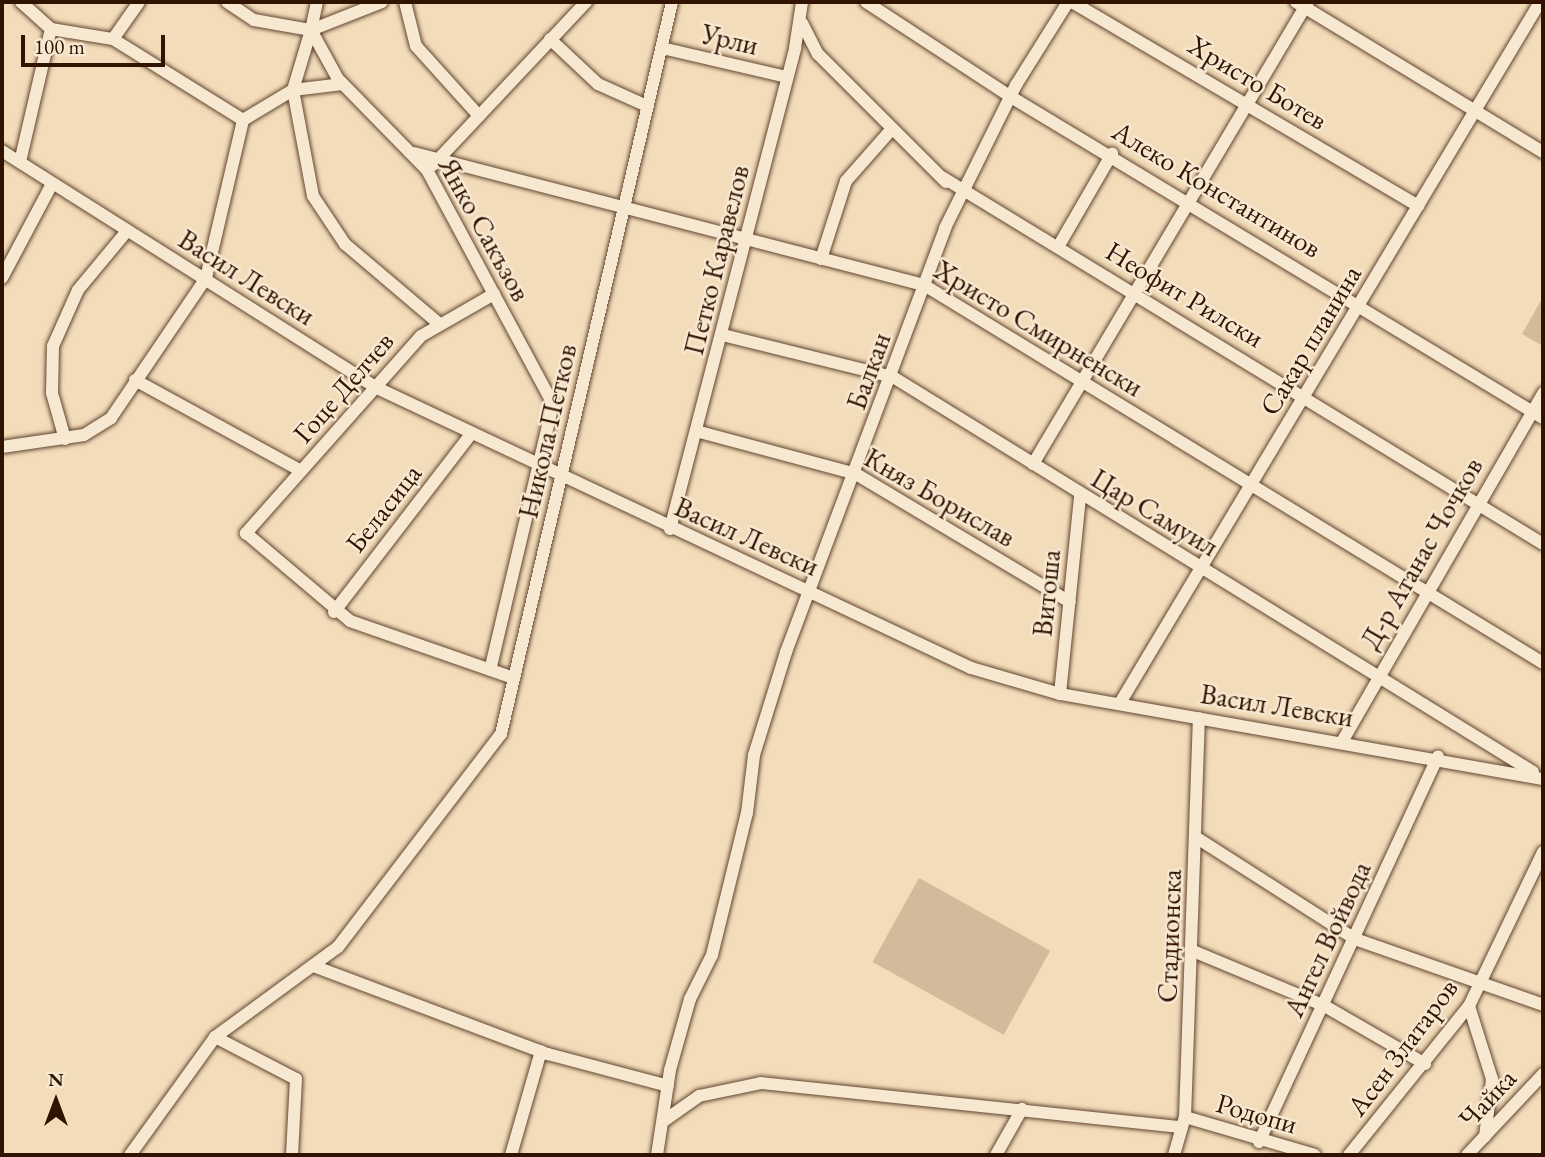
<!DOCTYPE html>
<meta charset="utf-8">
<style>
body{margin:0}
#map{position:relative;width:1545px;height:1157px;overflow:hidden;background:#f3dcb9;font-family:"EB Garamond",serif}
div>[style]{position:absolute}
.green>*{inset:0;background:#d2ba9a;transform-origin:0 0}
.roads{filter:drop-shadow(0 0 2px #624530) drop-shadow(0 0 2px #624530)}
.minor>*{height:12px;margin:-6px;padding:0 6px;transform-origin:6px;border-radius:6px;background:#f7e8d2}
span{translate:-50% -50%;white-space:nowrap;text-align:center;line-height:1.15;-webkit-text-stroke:5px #f7e8d2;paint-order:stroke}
.street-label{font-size:28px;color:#311302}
.frame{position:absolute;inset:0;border:4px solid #311302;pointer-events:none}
.north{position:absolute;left:21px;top:1066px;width:70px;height:70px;-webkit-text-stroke:5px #f7e8d2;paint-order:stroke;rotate:0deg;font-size:19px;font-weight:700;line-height:28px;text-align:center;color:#311302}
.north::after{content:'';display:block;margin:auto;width:24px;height:32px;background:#311302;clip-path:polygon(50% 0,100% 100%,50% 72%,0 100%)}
.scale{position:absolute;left:21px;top:35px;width:144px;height:32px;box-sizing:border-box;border:4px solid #311302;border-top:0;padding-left:9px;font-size:21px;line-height:24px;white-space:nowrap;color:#311302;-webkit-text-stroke:5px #f7e8d2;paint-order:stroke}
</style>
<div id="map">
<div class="green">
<div style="clip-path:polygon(1543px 297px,1543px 346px,1522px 334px)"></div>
<div style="left:919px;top:878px;width:150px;height:96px;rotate:29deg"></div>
</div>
<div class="roads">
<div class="minor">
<div style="left:21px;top:2px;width:40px;rotate:42deg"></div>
<div style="left:51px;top:29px;width:63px;rotate:9.2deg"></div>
<div style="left:113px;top:39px;width:153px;rotate:31.9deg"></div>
<div style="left:227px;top:2px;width:32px;rotate:34deg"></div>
<div style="left:254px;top:20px;width:58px;rotate:10deg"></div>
<div style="left:317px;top:2px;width:29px;rotate:102deg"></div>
<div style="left:311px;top:30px;width:56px;rotate:61.1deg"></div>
<div style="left:338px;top:79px;width:127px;rotate:45.6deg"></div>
<div style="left:427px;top:170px;width:266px;rotate:61.7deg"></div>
<div style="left:553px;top:404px;width:273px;rotate:103.3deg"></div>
<div style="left:405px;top:2px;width:45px;rotate:76deg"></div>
<div style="left:416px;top:46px;width:94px;rotate:48deg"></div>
<div style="left:866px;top:2px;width:173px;rotate:33.2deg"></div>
<div style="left:1011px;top:97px;width:621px;rotate:31.11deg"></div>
<div style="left:1072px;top:2px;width:402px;rotate:30.5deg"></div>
<div style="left:1296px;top:2px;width:289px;rotate:31.3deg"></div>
<div style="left:802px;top:23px;width:35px;rotate:63deg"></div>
<div style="left:818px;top:54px;width:181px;rotate:45deg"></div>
<div style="left:311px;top:30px;width:63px;rotate:106.7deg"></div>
<div style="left:293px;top:90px;width:108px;rotate:79.3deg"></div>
<div style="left:313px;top:196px;width:58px;rotate:56.3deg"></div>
<div style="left:345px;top:244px;width:122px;rotate:40.3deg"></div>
<div style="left:311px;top:30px;width:76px;rotate:-21.5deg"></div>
<div style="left:113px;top:39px;width:45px;rotate:-54.9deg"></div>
<div style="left:550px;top:39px;width:66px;rotate:43.2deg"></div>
<div style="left:598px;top:84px;width:54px;rotate:24.2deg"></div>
<div style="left:662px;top:48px;width:128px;rotate:13.1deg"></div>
<div style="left:2px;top:151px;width:441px;rotate:32.3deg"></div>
<div style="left:375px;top:387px;width:659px;rotate:25.24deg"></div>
<div style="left:971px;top:668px;width:93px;rotate:16.3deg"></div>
<div style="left:1060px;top:694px;width:490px;rotate:10deg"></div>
<div style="left:414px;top:153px;width:527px;rotate:14.51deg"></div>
<div style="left:924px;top:285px;width:725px;rotate:31.41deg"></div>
<div style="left:20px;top:162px;width:137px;rotate:-76.9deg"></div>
<div style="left:433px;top:165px;width:224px;rotate:-46.8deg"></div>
<div style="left:942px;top:177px;width:704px;rotate:31.41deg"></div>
<div style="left:1058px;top:247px;width:108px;rotate:-59.9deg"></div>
<div style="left:821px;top:259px;width:82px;rotate:-72.2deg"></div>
<div style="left:846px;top:181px;width:68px;rotate:-48.6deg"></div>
<div style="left:2px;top:278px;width:106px;rotate:-62deg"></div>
<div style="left:494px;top:294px;width:84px;rotate:150.1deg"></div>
<div style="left:421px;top:336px;width:264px;rotate:131.6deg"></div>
<div style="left:246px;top:533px;width:136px;rotate:40.2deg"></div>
<div style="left:350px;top:621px;width:174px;rotate:19.2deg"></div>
<div style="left:723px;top:335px;width:175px;rotate:13.9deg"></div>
<div style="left:893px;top:377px;width:752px;rotate:31.68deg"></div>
<div style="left:135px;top:380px;width:189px;rotate:28.7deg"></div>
<div style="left:696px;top:431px;width:166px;rotate:15deg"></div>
<div style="left:856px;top:474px;width:249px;rotate:30.9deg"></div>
<div style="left:65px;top:439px;width:48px;rotate:-105.8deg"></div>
<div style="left:52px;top:393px;width:47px;rotate:-88.8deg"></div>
<div style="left:53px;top:346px;width:61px;rotate:-65.9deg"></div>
<div style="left:78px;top:290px;width:77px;rotate:-50.3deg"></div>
<div style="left:2px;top:447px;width:83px;rotate:-8.3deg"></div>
<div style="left:84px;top:435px;width:32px;rotate:-32deg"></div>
<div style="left:111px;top:418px;width:169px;rotate:-55.8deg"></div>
<div style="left:206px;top:278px;width:162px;rotate:-76.8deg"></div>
<div style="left:243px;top:120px;width:58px;rotate:-31deg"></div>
<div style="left:293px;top:90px;width:50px;rotate:-6.8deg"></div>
<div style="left:1033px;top:464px;width:538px;rotate:-59.24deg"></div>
<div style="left:670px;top:529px;width:497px;rotate:-75.4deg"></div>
<div style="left:795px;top:48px;width:47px;rotate:-81.3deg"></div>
<div style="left:334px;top:612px;width:226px;rotate:-52.4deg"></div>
<div style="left:1060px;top:694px;width:199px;rotate:-84.2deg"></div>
<div style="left:1120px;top:703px;width:817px;rotate:-59.07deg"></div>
<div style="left:1343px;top:740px;width:401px;rotate:-60deg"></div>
<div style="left:1197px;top:838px;width:188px;rotate:32.6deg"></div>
<div style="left:1355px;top:939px;width:199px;rotate:19.3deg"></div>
<div style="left:1193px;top:951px;width:141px;rotate:22.6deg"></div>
<div style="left:1323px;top:1005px;width:118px;rotate:30deg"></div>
<div style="left:316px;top:967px;width:248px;rotate:20.6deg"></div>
<div style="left:548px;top:1054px;width:124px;rotate:14.9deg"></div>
<div style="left:1469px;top:1006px;width:77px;rotate:72.5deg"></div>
<div style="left:1492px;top:1079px;width:58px;rotate:96.9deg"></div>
<div style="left:215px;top:1037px;width:91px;rotate:27.4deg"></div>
<div style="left:296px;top:1079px;width:76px;rotate:93deg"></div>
<div style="left:1185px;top:1117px;width:135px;rotate:16.3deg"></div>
<div style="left:665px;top:1120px;width:42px;rotate:-35.2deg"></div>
<div style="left:699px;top:1096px;width:63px;rotate:-11.8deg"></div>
<div style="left:761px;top:1083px;width:423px;rotate:6deg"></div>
<div style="left:1259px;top:1142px;width:425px;rotate:-65.1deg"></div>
<div style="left:130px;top:1155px;width:145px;rotate:-54.2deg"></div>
<div style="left:215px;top:1037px;width:152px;rotate:-36.2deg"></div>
<div style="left:338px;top:947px;width:268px;rotate:-52.6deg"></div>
<div style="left:501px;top:734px;width:752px;rotate:-76.85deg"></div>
<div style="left:511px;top:1155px;width:108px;rotate:-73.9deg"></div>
<div style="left:657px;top:1155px;width:86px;rotate:-81.3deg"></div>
<div style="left:670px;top:1070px;width:74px;rotate:-74.3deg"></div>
<div style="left:690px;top:999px;width:49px;rotate:-63.4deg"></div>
<div style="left:712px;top:955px;width:146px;rotate:-76.2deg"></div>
<div style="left:747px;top:813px;width:58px;rotate:-83.1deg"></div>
<div style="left:754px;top:755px;width:108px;rotate:-72.7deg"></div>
<div style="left:786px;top:652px;width:453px;rotate:-69.4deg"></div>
<div style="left:945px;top:228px;width:160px;rotate:-63.6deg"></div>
<div style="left:1016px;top:85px;width:98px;rotate:-57.9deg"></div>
<div style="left:996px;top:1155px;width:53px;rotate:-60.5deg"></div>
<div style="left:1174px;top:1155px;width:40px;rotate:-74deg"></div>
<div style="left:1185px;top:1117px;width:399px;rotate:-88deg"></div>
<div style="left:1349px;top:1155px;width:191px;rotate:-51.2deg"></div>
<div style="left:1469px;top:1006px;width:171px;rotate:-64.3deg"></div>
<div style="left:1467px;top:1155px;width:111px;rotate:-46.8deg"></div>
</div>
</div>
<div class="street-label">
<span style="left:730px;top:39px;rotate:13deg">Урли</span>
<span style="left:1258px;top:82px;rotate:31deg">Христо Ботев</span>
<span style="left:1217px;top:189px;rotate:31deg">Алеко Константинов</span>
<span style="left:485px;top:229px;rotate:61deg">Янко Сакъзов</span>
<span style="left:716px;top:260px;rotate:-76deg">Петко Каравелов</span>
<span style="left:247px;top:277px;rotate:32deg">Васил Левски</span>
<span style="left:1185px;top:294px;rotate:31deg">Неофит Рилски</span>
<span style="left:1039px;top:328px;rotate:31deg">Христо Смирненски</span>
<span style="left:1310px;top:340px;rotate:-59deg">Сакар планина</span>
<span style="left:868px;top:371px;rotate:-70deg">Балкан</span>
<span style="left:343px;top:387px;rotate:-49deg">Гоце Делчев</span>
<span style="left:547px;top:431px;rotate:-77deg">Никола Петков</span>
<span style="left:940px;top:497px;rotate:30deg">Княз Борислав</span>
<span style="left:383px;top:508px;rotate:-52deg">Беласица</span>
<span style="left:1155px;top:512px;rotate:31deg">Цар Самуил</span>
<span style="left:747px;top:536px;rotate:24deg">Васил Левски</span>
<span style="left:1421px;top:553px;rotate:-60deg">Д-р Атанас Чочков</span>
<span style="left:1046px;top:593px;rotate:-84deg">Витоша</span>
<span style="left:1277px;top:705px;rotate:9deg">Васил Левски</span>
<span style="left:1169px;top:936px;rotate:-88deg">Стадионска</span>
<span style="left:1327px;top:939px;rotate:-65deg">Ангел Войвода</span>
<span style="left:1402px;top:1047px;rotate:-53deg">Асен Златаров</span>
<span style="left:1487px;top:1098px;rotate:-47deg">Чайка</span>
<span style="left:1257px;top:1113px;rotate:16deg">Родопи</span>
</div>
<div class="frame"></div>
<div class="north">N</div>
<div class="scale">100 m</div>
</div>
